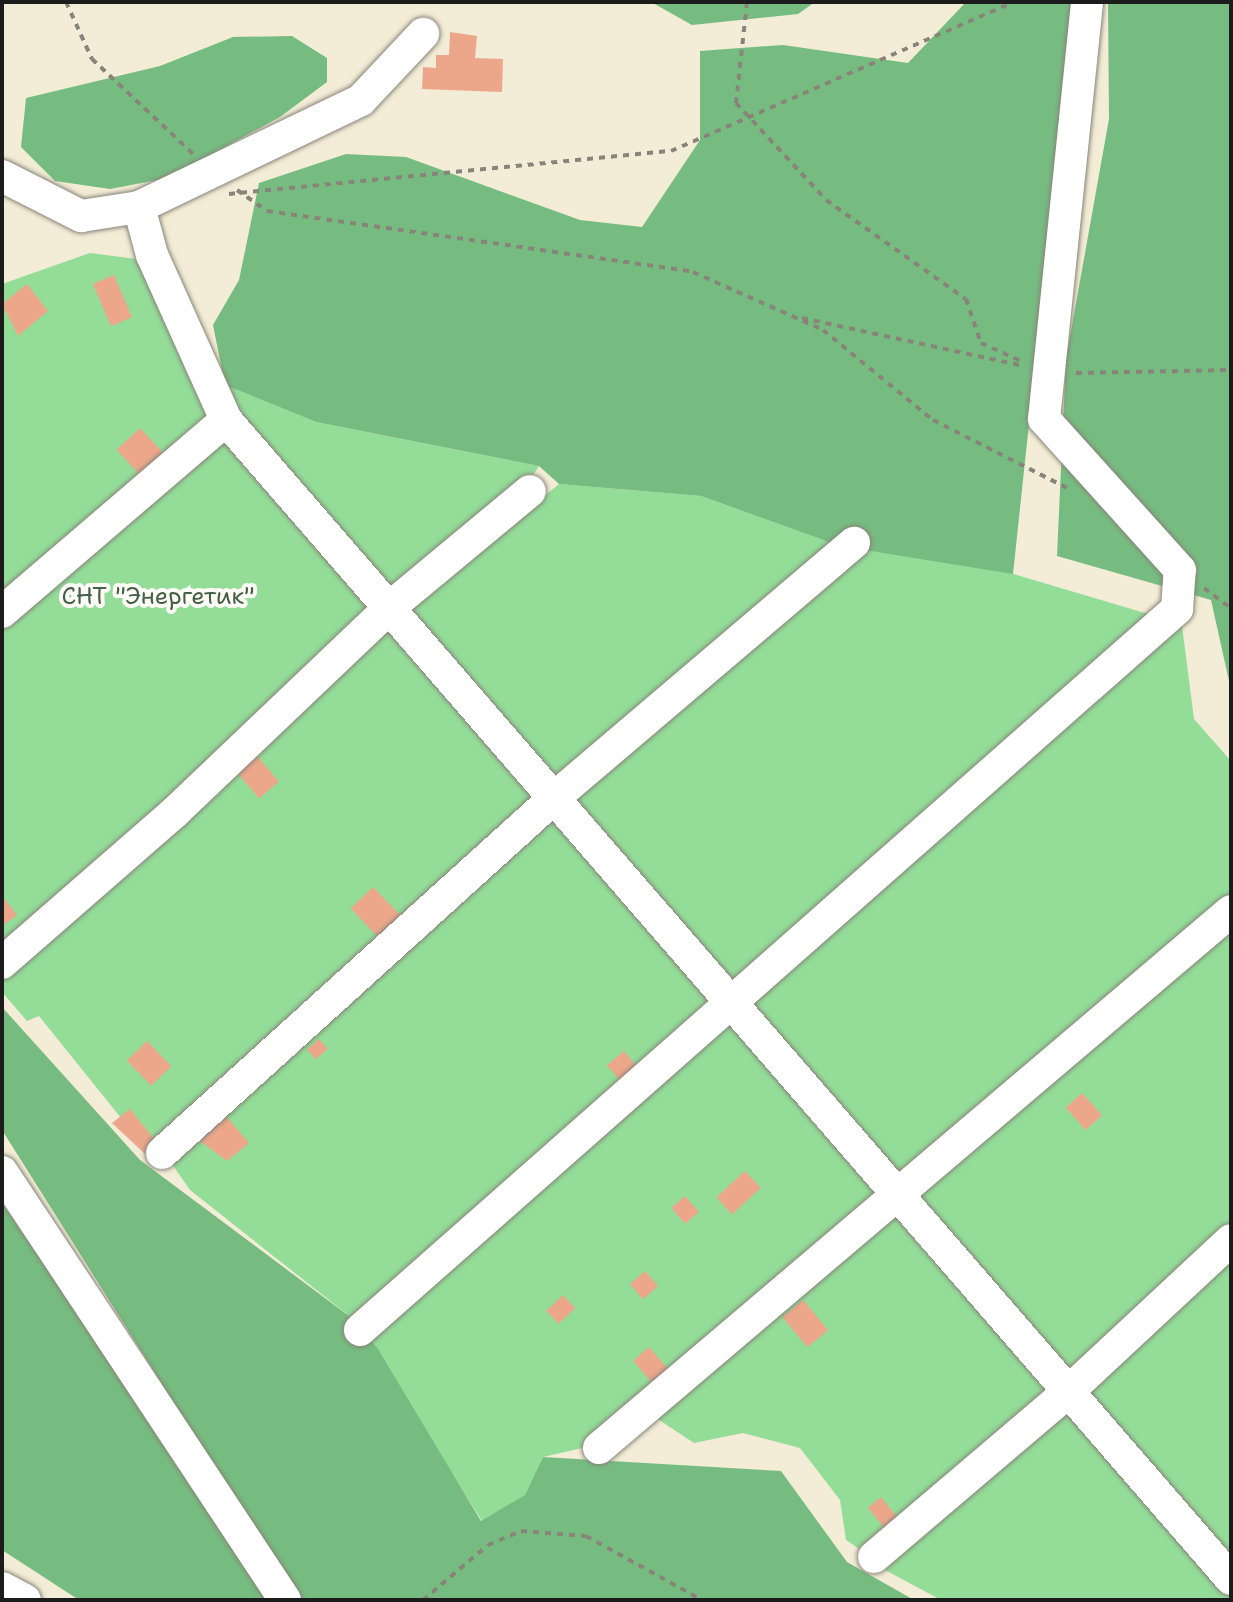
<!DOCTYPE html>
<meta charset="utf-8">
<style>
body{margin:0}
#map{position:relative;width:1233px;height:1602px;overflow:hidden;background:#f3ecd6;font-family:"Shantell Sans",sans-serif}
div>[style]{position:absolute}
.green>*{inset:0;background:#93dd99}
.forest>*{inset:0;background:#76bc81}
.building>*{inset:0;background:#eca78b;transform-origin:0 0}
.path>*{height:4px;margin-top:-2px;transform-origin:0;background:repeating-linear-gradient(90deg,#888479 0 6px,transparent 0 12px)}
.roads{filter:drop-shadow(0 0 2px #888479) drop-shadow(0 0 2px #888479)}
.minor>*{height:32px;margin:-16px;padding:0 16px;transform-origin:16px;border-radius:16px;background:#fff}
span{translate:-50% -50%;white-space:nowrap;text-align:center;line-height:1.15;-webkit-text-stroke:8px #fdfcf7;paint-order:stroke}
.park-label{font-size:24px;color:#466048}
.frame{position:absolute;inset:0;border:4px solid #1c1c1c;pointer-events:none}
</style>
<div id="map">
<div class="green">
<div style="clip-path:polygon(90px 253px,144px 260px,213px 424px,373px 606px,61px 902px,2px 946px,2px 284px)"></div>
<div style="clip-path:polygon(225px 385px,316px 422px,539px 466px,524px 489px,389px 595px,236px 418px)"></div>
<div style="clip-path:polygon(559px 484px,701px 496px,840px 546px,561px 786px,405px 610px)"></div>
<div style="clip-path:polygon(865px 549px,987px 566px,1155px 616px,729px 987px,565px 800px)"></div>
<div style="clip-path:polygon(1181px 618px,1194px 719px,1231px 761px,1231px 1558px,736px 1002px)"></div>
<div style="clip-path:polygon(389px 623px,538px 794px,146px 1149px,39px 1016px,27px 1021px,2px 992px,2px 971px)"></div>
<div style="clip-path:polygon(553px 812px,711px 1000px,353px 1319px,190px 1190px,167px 1157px)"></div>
<div style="clip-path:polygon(725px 1013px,884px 1196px,591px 1446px,543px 1457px,525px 1496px,482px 1521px,361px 1329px)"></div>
<div style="clip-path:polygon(897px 1215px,1059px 1393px,865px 1553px,846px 1540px,840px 1500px,800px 1448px,743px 1433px,694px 1443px,656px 1418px)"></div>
<div style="clip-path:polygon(1065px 1409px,1228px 1590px,1231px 1600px,941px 1600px,885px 1570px)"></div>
</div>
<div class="forest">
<div style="clip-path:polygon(651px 2px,815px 2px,798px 14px,692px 25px)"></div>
<div style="clip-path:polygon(966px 2px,1074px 2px,1013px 574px,840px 546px,701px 496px,559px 484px,539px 466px,316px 422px,225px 385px,213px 325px,239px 280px,259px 183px,346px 154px,406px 157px,580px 220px,642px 227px,700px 140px,700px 51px,783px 45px,908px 63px)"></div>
<div style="clip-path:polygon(1108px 2px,1231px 2px,1231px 690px,1211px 600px,1057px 556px,1066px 359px,1109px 119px)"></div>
<div style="clip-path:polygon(292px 36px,327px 58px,327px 82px,280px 117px,168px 178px,110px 189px,55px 181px,21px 147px,26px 98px,160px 66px,233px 37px)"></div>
<div style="clip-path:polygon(2px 1007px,140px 1160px,353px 1319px,378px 1349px,481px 1521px,525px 1495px,543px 1457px,781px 1471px,847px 1562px,914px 1600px,298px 1600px,2px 1130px)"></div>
<div style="clip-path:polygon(2px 1203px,221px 1520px,267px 1600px,79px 1600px,2px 1550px)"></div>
</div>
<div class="building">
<div style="clip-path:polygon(450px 32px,477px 36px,475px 58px,503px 59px,502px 92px,422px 89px,423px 67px,436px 68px,436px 55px,449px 55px)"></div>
<div style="left:114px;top:275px;width:46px;height:23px;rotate:67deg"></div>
<div style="clip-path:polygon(27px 284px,48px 311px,18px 336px,2px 304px)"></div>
<div style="left:140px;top:428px;width:33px;height:32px;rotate:47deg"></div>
<div style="left:256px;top:755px;width:35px;height:26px;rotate:49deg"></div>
<div style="left:373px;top:887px;width:40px;height:31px;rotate:46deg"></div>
<div style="clip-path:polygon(2px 896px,17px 915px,2px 926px)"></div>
<div style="left:319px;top:1039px;width:13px;height:16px;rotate:48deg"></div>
<div style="left:147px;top:1041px;width:35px;height:28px;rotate:46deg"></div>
<div style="left:624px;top:1051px;width:25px;height:22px;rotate:50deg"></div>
<div style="left:1082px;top:1093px;width:30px;height:22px;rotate:48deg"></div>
<div style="clip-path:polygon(130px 1109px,158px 1144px,145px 1154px,112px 1123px)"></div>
<div style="clip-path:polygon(224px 1114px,249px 1143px,227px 1161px,196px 1138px)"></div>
<div style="left:745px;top:1171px;width:23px;height:39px;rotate:47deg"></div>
<div style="left:685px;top:1196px;width:21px;height:18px;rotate:49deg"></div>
<div style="left:645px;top:1271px;width:20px;height:20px;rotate:49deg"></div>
<div style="left:563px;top:1295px;width:18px;height:23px;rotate:47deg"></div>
<div style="left:803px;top:1300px;width:39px;height:27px;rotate:50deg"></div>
<div style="left:649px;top:1347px;width:29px;height:21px;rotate:49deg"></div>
<div style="left:881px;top:1497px;width:27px;height:17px;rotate:51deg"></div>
</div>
<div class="path">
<div style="left:66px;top:2px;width:63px;rotate:65.5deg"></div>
<div style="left:92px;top:59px;width:139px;rotate:43.2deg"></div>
<div style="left:747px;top:2px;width:102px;rotate:96.2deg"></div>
<div style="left:736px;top:103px;width:132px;rotate:47.1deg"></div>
<div style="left:826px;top:200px;width:171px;rotate:35.3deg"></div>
<div style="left:966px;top:299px;width:46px;rotate:71.2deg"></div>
<div style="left:981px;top:343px;width:48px;rotate:24.4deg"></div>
<div style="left:237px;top:190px;width:37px;rotate:35deg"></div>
<div style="left:267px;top:211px;width:430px;rotate:8.1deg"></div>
<div style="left:693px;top:272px;width:142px;rotate:24deg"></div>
<div style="left:823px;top:330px;width:142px;rotate:39.3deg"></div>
<div style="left:933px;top:420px;width:155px;rotate:26.9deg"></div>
<div style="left:229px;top:194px;width:444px;rotate:-5.6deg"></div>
<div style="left:671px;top:151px;width:373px;rotate:-23.5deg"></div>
<div style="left:802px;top:318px;width:227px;rotate:12.2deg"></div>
<div style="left:1076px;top:373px;width:155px;rotate:-1.1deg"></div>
<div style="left:1204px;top:588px;width:34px;rotate:37deg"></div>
<div style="left:423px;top:1600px;width:85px;rotate:-40.2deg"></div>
<div style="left:488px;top:1545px;width:36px;rotate:-23deg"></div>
<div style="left:521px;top:1531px;width:65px;rotate:4.4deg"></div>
<div style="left:586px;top:1536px;width:132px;rotate:28.9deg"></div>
</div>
<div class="roads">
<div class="minor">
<div style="left:2px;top:176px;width:89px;rotate:26.9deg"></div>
<div style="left:81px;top:216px;width:59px;rotate:-8.8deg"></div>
<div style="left:139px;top:207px;width:50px;rotate:74.8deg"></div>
<div style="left:152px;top:255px;width:181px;rotate:65.8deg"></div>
<div style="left:226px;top:420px;width:1534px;rotate:49.07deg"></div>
<div style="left:139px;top:207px;width:246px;rotate:-25.7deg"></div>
<div style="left:361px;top:100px;width:91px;rotate:-46.8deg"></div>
<div style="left:2px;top:612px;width:295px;rotate:-40.6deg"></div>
<div style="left:2px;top:963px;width:230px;rotate:-41.1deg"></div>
<div style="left:175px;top:812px;width:296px;rotate:-43.6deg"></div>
<div style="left:389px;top:608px;width:183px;rotate:-39.7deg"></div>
<div style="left:162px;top:1153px;width:529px;rotate:-42.16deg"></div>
<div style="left:554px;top:798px;width:394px;rotate:-40.4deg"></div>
<div style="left:2px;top:1172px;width:513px;rotate:56.53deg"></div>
<div style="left:360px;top:1330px;width:1090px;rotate:-41.43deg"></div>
<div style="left:1177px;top:609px;width:39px;rotate:-86deg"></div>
<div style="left:1180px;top:570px;width:203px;rotate:-132deg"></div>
<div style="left:1044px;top:419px;width:419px;rotate:-84.1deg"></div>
<div style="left:599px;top:1448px;width:829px;rotate:-40.35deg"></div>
<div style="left:874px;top:1557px;width:256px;rotate:-40.4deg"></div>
<div style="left:1069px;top:1391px;width:221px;rotate:-43deg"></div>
<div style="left:2px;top:1588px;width:26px;rotate:28deg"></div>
</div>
</div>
<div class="park-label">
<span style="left:158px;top:597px">СНТ "Энергетик"</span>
</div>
<div class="frame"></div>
</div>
